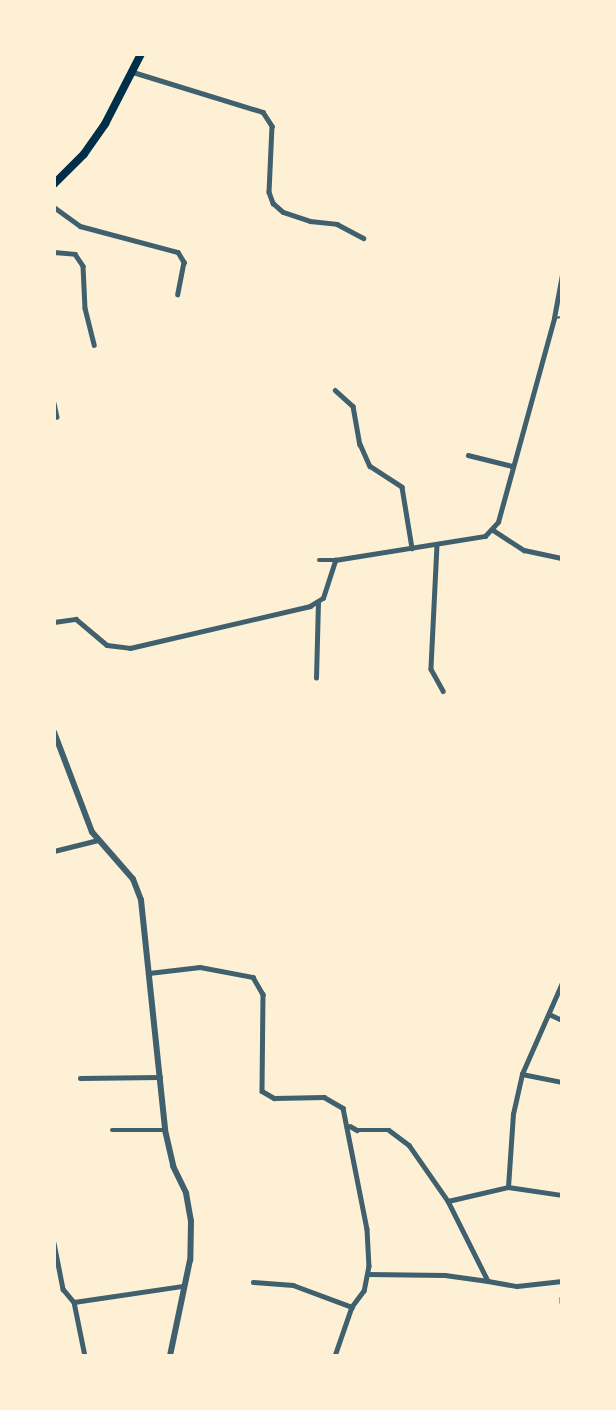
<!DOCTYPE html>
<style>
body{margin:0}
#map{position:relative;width:616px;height:1410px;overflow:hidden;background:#fdf0d5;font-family:"Exo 2",sans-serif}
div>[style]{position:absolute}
.service>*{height:2px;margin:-1px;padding:0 1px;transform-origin:1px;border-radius:1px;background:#3f606c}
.minor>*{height:4.5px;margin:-2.25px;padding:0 2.25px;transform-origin:2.25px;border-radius:2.25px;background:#3f606c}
.tertiary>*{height:6px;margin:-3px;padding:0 3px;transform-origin:3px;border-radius:3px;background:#3f606c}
.primary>*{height:8px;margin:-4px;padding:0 4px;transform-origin:4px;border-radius:4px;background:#003049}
span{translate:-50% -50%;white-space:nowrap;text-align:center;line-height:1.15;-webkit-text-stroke:4.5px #fdf0d5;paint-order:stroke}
.frame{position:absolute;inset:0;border:56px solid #fdf0d5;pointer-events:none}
</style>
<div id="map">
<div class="service">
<div style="left:554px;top:318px;width:8px;rotate:-7deg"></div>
</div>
<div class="minor">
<div style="left:133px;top:72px;width:136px;rotate:17.1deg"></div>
<div style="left:263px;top:112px;width:17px;rotate:57deg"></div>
<div style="left:272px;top:126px;width:66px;rotate:92.6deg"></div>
<div style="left:269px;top:192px;width:12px;rotate:70deg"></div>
<div style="left:273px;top:203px;width:13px;rotate:42deg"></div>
<div style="left:283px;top:212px;width:28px;rotate:18deg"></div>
<div style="left:310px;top:221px;width:27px;rotate:6deg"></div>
<div style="left:337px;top:224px;width:30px;rotate:28deg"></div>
<div style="left:54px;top:207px;width:32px;rotate:36deg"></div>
<div style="left:80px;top:226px;width:101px;rotate:14.9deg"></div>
<div style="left:178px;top:252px;width:12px;rotate:59deg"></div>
<div style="left:184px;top:262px;width:33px;rotate:101deg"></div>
<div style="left:54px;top:252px;width:21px;rotate:5deg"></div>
<div style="left:75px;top:254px;width:14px;rotate:56deg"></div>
<div style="left:83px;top:266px;width:42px;rotate:87.3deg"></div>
<div style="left:85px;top:308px;width:38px;rotate:76deg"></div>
<div style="left:335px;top:390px;width:24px;rotate:42deg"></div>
<div style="left:353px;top:406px;width:39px;rotate:80deg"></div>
<div style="left:360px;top:444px;width:24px;rotate:66deg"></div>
<div style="left:370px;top:466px;width:38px;rotate:33deg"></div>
<div style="left:402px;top:487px;width:62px;rotate:80.7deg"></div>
<div style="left:54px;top:403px;width:14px;rotate:78deg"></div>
<div style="left:468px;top:455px;width:45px;rotate:14deg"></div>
<div style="left:493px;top:530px;width:37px;rotate:33deg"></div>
<div style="left:524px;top:550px;width:39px;rotate:12deg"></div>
<div style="left:437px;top:545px;width:124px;rotate:92.8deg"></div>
<div style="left:431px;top:669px;width:25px;rotate:61deg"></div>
<div style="left:319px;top:560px;width:16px"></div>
<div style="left:54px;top:622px;width:22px;rotate:-8deg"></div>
<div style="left:76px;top:619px;width:40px;rotate:40deg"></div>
<div style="left:107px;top:645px;width:23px;rotate:7deg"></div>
<div style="left:130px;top:648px;width:185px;rotate:-13.1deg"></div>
<div style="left:310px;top:606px;width:15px;rotate:-32deg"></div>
<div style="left:323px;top:598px;width:40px;rotate:-72deg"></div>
<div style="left:335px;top:560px;width:152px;rotate:-9.1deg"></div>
<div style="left:485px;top:536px;width:19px;rotate:-47deg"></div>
<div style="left:498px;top:522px;width:212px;rotate:-74.6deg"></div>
<div style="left:554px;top:318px;width:44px;rotate:-79.5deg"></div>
<div style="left:316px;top:678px;width:76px;rotate:-88.5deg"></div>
<div style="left:54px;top:851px;width:45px;rotate:-14deg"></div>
<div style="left:149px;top:973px;width:51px;rotate:-6.7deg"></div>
<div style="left:200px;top:967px;width:54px;rotate:10.7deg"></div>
<div style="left:253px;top:977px;width:20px;rotate:60deg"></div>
<div style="left:263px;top:994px;width:97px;rotate:90.6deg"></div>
<div style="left:262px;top:1091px;width:14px;rotate:30deg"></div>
<div style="left:274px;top:1098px;width:50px;rotate:-1.1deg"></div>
<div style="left:324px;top:1097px;width:22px;rotate:30deg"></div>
<div style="left:343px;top:1108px;width:123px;rotate:78.8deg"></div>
<div style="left:367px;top:1229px;width:37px;rotate:87deg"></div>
<div style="left:369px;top:1266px;width:25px;rotate:101deg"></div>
<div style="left:364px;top:1291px;width:20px;rotate:127deg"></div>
<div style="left:352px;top:1307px;width:52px;rotate:109.1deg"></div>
<div style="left:549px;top:1014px;width:14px;rotate:25deg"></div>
<div style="left:522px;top:1074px;width:41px;rotate:11.3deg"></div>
<div style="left:80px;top:1078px;width:80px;rotate:-0.7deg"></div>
<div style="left:350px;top:1126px;width:8px;rotate:30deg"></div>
<div style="left:357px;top:1130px;width:32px"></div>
<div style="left:389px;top:1130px;width:25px;rotate:37deg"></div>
<div style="left:409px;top:1145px;width:68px;rotate:55.1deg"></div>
<div style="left:448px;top:1201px;width:89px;rotate:63.4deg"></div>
<div style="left:488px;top:1281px;width:29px;rotate:10deg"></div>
<div style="left:517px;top:1286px;width:45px;rotate:-6.3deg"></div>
<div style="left:112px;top:1130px;width:53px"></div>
<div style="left:508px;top:1187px;width:73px;rotate:-86.1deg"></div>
<div style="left:513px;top:1114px;width:41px;rotate:-77.3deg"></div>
<div style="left:522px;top:1074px;width:99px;rotate:-66.3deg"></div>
<div style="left:448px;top:1201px;width:62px;rotate:-13.1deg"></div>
<div style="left:508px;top:1187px;width:55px;rotate:8.4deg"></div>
<div style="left:54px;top:1243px;width:47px;rotate:78.9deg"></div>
<div style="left:63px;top:1289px;width:17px;rotate:50deg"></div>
<div style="left:74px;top:1302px;width:110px;rotate:-8.4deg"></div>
<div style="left:368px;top:1274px;width:77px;rotate:0.7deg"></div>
<div style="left:445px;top:1275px;width:43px;rotate:7.9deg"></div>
<div style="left:253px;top:1282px;width:40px;rotate:4.3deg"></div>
<div style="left:293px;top:1285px;width:63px;rotate:20.4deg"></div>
<div style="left:562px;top:1298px;width:4px;rotate:90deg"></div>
<div style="left:74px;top:1302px;width:55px;rotate:78.5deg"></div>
</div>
<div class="tertiary">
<div style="left:54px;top:732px;width:107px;rotate:69.2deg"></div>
<div style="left:92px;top:832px;width:62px;rotate:48.9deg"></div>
<div style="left:133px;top:879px;width:22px;rotate:69deg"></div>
<div style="left:141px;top:900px;width:231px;rotate:84deg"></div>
<div style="left:165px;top:1130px;width:37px;rotate:77deg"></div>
<div style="left:173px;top:1166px;width:30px;rotate:64deg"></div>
<div style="left:186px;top:1193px;width:28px;rotate:80deg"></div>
<div style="left:191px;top:1221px;width:39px;rotate:91deg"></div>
<div style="left:190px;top:1260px;width:98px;rotate:101.8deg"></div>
</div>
<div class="primary">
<div style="left:54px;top:184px;width:42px;rotate:-45deg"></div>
<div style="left:84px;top:154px;width:37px;rotate:-55deg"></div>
<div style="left:105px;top:124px;width:79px;rotate:-62.8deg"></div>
</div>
<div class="frame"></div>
</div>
